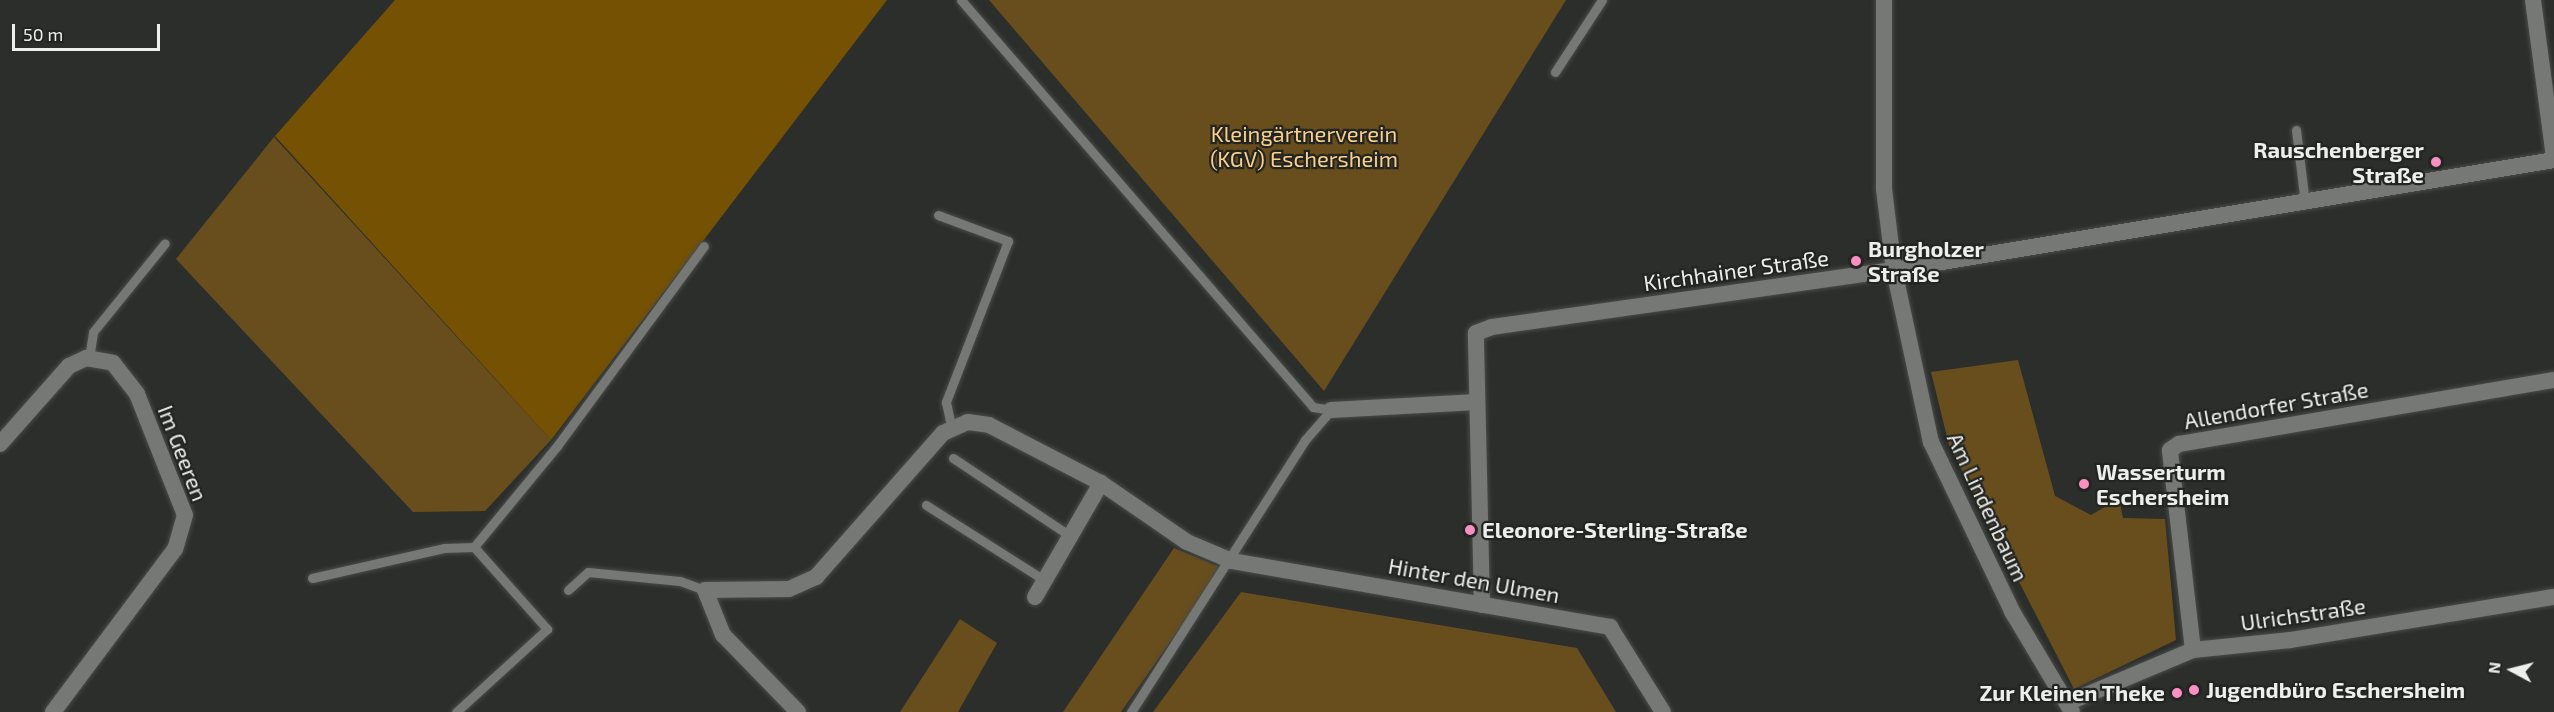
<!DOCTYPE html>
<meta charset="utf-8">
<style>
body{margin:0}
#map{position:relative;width:2554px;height:712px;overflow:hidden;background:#2c2e2c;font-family:"Exo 2",sans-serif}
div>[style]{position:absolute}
.green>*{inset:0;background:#694e1d}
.forest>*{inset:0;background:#755203}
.roads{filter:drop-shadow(0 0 2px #494b48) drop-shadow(0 0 2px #494b48)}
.service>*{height:9px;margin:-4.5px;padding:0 4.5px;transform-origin:4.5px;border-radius:4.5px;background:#757875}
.minor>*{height:16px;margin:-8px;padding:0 8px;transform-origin:8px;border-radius:8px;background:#757875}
.dots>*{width:16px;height:16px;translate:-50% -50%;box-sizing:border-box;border:3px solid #232522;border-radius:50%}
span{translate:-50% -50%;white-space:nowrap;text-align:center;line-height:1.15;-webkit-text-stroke:4.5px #232522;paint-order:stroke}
.park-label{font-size:22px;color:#fad08a}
.poi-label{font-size:22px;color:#edefed;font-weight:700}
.right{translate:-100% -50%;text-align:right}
.left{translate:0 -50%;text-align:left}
.street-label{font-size:22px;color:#edefed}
.north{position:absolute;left:2482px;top:640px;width:60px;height:60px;-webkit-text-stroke:4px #232522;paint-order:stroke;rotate:277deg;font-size:16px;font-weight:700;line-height:24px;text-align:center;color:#edefed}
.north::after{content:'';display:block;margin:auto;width:21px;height:27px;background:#edefed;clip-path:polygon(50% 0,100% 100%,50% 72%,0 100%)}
.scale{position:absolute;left:12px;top:24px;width:148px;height:27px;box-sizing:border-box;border:3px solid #edefed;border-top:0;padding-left:8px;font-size:18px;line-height:21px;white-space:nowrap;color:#edefed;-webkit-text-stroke:4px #232522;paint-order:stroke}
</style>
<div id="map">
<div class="green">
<div style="clip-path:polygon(989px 0,1566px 0,1324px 391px)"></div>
<div style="clip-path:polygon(274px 137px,551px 440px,485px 511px,413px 512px,176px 259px)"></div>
<div style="clip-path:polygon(2018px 360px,2055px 496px,2091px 515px,2119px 499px,2123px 518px,2165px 519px,2176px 640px,2074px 689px,1949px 445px,1931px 372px)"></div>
<div style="clip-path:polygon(1174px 548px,1222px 568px,1121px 712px,1063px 712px)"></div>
<div style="clip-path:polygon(1241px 592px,1577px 648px,1616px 712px,1153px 712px)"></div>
<div style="clip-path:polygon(960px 619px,997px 643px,958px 712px,900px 712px)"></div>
</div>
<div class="forest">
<div style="clip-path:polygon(395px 0,887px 0,551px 440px,275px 136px)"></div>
</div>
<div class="roads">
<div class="service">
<div style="left:961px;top:0;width:538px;rotate:49.14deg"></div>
<div style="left:1313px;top:407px;width:18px;rotate:9deg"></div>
<div style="left:1331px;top:410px;width:40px;rotate:131deg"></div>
<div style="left:1305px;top:440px;width:323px;rotate:122.6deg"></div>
<div style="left:1555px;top:72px;width:86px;rotate:-56.9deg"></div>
<div style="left:2296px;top:130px;width:74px;rotate:83deg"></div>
<div style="left:938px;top:215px;width:75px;rotate:20.4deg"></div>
<div style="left:1008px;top:241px;width:173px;rotate:111.1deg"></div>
<div style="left:946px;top:402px;width:24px;rotate:78deg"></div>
<div style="left:89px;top:358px;width:26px;rotate:-81deg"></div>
<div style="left:93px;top:332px;width:114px;rotate:-51deg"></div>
<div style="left:953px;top:458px;width:139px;rotate:33.6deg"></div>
<div style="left:926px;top:505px;width:140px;rotate:32.4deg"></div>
<div style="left:474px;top:547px;width:131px;rotate:-50.6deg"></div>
<div style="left:557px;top:446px;width:248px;rotate:-53.7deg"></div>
<div style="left:312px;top:578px;width:135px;rotate:-12.8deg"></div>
<div style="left:444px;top:548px;width:30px;rotate:-2deg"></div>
<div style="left:474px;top:547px;width:110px;rotate:48.3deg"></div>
<div style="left:547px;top:629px;width:123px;rotate:137.6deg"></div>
<div style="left:568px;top:590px;width:27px;rotate:-42deg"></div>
<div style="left:588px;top:572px;width:92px;rotate:5.6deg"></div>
<div style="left:680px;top:581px;width:27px;rotate:20deg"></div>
</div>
<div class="minor">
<div style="left:1884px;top:0;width:189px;rotate:90deg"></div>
<div style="left:1884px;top:189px;width:82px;rotate:83deg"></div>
<div style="left:1894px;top:270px;width:176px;rotate:77.9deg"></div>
<div style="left:1931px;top:442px;width:190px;rotate:64.4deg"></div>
<div style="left:2013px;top:613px;width:115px;rotate:59.2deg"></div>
<div style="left:2533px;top:0;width:159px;rotate:82.4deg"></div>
<div style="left:1331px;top:410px;width:146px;rotate:-3.1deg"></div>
<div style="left:0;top:444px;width:104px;rotate:-48.5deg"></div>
<div style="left:69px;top:366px;width:19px;rotate:-25deg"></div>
<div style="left:86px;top:358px;width:27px;rotate:10deg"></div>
<div style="left:113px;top:363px;width:39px;rotate:52deg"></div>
<div style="left:137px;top:394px;width:130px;rotate:68.4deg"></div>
<div style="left:185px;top:515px;width:35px;rotate:106deg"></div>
<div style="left:175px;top:549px;width:204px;rotate:126.8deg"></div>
<div style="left:1035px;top:597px;width:132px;rotate:-59.9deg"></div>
<div style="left:1482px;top:605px;width:272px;rotate:-91.3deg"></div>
<div style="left:1476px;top:333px;width:17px;rotate:-21deg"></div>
<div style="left:1492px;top:327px;width:406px;rotate:-8.1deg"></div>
<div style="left:1894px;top:270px;width:669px;rotate:-9.46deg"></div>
<div style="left:2193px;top:650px;width:201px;rotate:-96.6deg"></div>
<div style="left:2170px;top:450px;width:11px;rotate:-34deg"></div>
<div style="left:2179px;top:444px;width:380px;rotate:-9.7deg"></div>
<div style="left:2067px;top:703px;width:137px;rotate:-22.8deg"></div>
<div style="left:2193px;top:650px;width:98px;rotate:-5.9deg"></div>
<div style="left:2290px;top:640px;width:267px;rotate:-9.3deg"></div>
<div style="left:798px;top:712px;width:107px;rotate:-134.2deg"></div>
<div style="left:723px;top:635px;width:48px;rotate:-111.8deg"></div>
<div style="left:705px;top:590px;width:84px;rotate:-0.7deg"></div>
<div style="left:789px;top:589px;width:30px;rotate:-24deg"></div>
<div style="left:816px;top:577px;width:192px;rotate:-48.6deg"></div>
<div style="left:943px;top:433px;width:27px;rotate:-24deg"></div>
<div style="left:968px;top:422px;width:21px;rotate:8deg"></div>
<div style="left:989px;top:425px;width:126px;rotate:27.4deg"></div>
<div style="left:1101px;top:483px;width:104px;rotate:34.5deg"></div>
<div style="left:1187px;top:542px;width:49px;rotate:22.9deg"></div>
<div style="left:1232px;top:561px;width:384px;rotate:9.9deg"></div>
<div style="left:1610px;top:627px;width:100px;rotate:58.1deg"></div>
</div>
</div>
<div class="dots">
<div style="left:2436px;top:162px;background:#fc8fc2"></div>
<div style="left:1856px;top:261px;background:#fc8fc2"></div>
<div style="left:2084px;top:484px;background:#fc8fc2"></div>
<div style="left:1470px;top:530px;background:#fc8fc2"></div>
<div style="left:2194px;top:690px;background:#fc8fc2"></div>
<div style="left:2177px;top:693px;background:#fc8fc2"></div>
</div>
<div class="park-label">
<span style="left:1304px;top:146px">Kleingärtnerverein<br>(KGV) Eschersheim</span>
</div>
<div class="poi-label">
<span class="right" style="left:2424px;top:162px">Rauschenberger<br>Straße</span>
<span class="left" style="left:1868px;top:261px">Burgholzer<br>Straße</span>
<span class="left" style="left:2096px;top:484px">Wasserturm<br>Eschersheim</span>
<span class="left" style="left:1482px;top:530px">Eleonore-Sterling-Straße</span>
<span class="left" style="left:2206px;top:690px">Jugendbüro Eschersheim</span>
<span class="right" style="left:2165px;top:693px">Zur Kleinen Theke</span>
</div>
<div class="street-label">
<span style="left:1736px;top:270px;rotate:-8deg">Kirchhainer Straße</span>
<span style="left:2276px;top:405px;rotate:-10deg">Allendorfer Straße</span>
<span style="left:183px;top:453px;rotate:69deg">Im Geeren</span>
<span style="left:1988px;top:507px;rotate:65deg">Am Lindenbaum</span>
<span style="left:1474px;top:580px;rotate:10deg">Hinter den Ulmen</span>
<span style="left:2303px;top:614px;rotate:-8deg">Ulrichstraße</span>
</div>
<div class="north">N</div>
<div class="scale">50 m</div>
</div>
